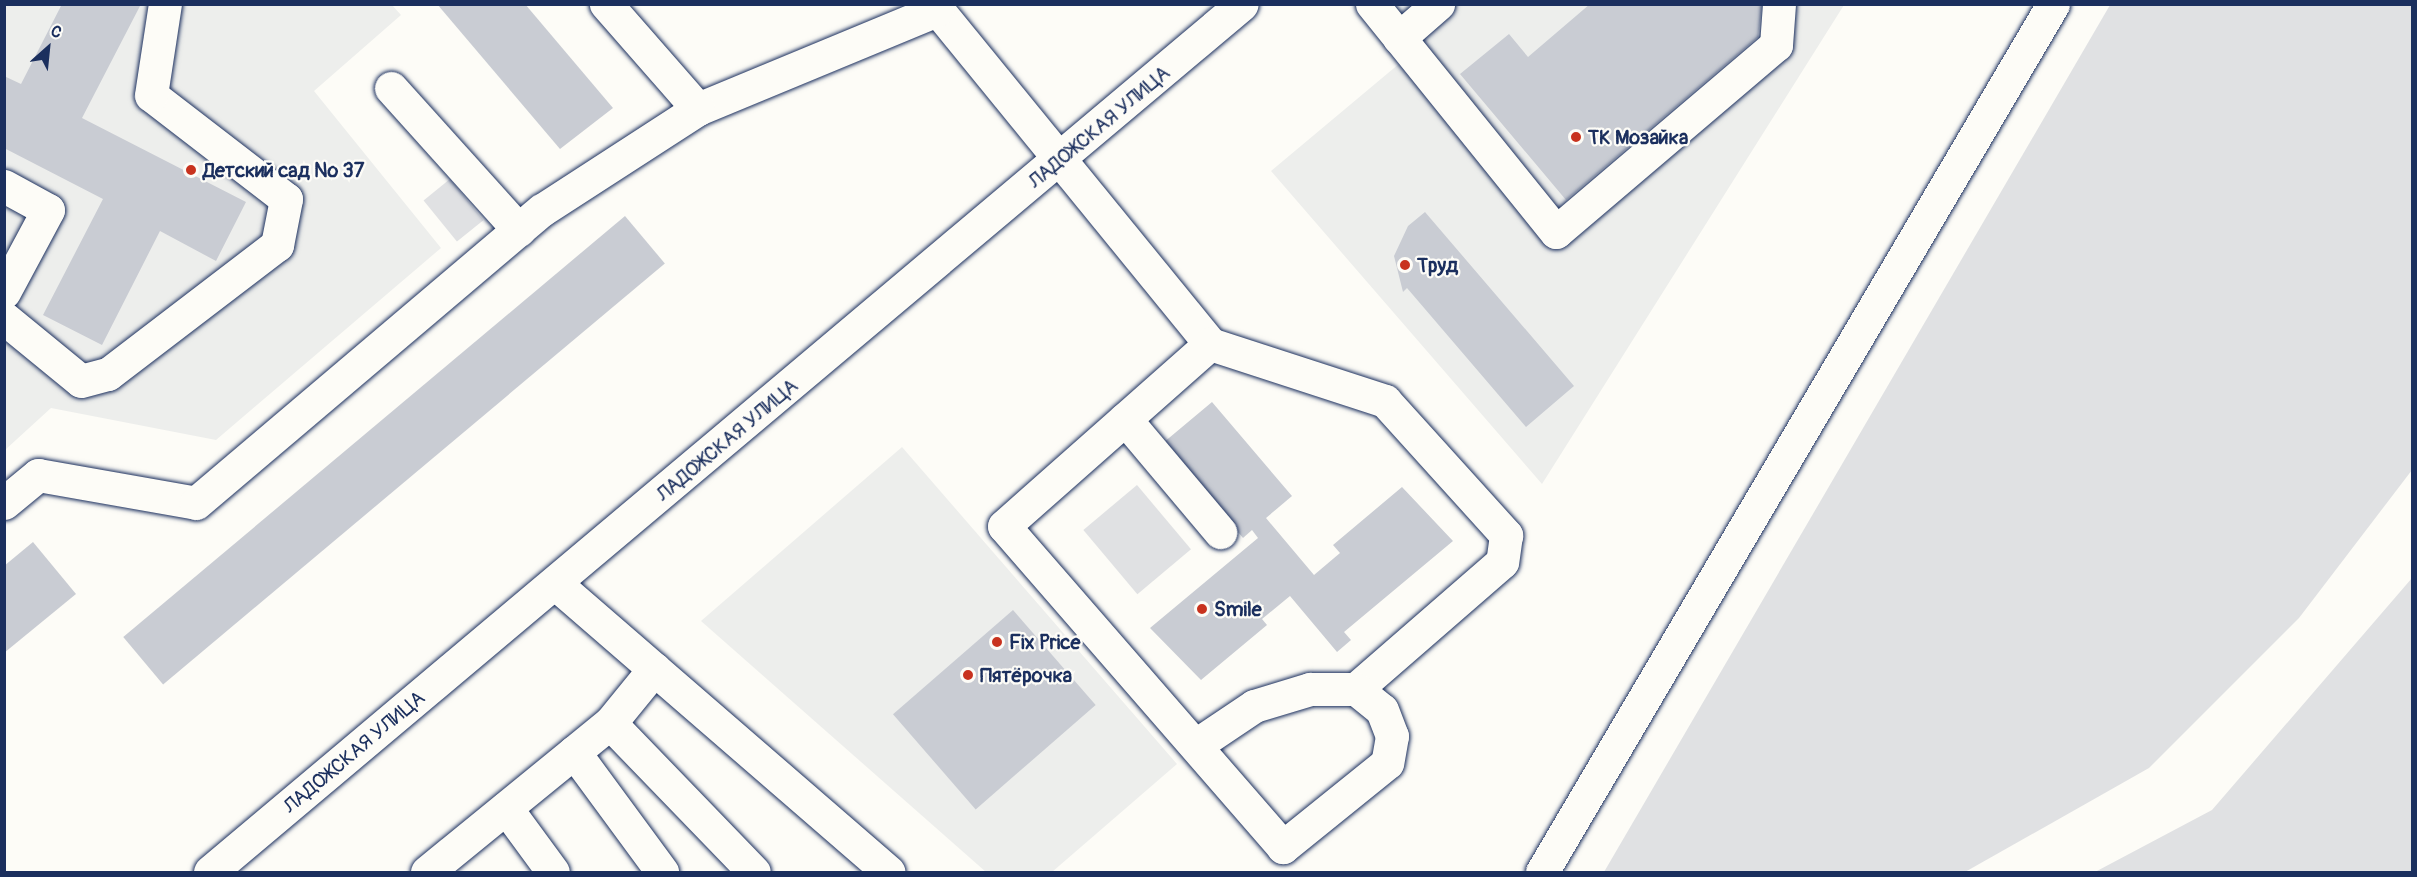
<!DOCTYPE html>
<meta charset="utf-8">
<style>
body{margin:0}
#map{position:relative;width:2417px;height:877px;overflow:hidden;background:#fdfcf7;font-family:Pangolin,sans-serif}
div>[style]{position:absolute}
.built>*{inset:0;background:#edeeec}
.green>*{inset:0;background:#e0e1e3;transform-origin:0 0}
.building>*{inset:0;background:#c9ccd3;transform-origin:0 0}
.roads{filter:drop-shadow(0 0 2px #1b2f5e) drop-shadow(0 0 2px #1b2f5e)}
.minor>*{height:33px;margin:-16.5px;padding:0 16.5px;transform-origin:16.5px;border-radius:16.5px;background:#fdfcf7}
.dots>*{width:16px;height:16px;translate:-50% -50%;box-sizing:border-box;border:3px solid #fdfcf7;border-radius:50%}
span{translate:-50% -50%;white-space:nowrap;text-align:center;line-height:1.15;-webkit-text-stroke:4.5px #fdfcf7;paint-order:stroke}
.street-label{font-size:20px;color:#1b2f5e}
.poi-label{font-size:20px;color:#1b2f5e;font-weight:700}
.left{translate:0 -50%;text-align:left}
.frame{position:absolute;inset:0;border:6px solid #1b2f5e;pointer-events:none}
.north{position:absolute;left:18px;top:18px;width:60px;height:60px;-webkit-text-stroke:4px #fdfcf7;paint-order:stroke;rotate:27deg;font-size:16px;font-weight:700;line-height:24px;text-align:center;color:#1b2f5e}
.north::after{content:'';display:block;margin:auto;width:21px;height:27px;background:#1b2f5e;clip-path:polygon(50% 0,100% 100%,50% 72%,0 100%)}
</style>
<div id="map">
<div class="built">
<div style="clip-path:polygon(5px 5px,392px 5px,401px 15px,314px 91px,441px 248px,216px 440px,51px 408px,5px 450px)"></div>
<div style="clip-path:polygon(1360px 5px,1844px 5px,1542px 484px,1271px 171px,1406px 58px)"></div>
<div style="clip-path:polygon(902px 447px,1177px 764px,1052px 872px,986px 872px,701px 621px)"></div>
</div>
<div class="green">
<div style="clip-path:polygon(2110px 5px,2412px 5px,2412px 470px,2299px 618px,2149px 768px,1965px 872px,1604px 872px)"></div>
<div style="left:450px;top:179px;width:53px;height:34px;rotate:51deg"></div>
<div style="left:1137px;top:485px;width:84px;height:70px;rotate:50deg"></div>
<div style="clip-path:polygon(2412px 578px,2412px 872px,2095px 872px,2212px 810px)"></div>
</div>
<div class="building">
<div style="clip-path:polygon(62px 4px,140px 6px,82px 118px,246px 202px,216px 261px,160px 231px,102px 345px,43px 315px,103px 199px,4px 148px,4px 76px,21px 84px)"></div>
<div style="clip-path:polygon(437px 4px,525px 4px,613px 108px,560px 149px)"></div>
<div style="clip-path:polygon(1590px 4px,1762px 4px,1758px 37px,1566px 200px,1460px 74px,1509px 34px,1528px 57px)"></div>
<div style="clip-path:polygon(1425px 212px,1574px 386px,1526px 427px,1407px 288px,1403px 292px,1394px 256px,1408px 226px)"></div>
<div style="left:625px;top:216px;width:62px;height:655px;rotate:50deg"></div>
<div style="clip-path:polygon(1212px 402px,1292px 496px,1266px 518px,1314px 575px,1340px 553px,1333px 545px,1402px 487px,1453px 541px,1344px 632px,1351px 640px,1337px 652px,1290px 596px,1262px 619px,1267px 625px,1201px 680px,1150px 628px,1258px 538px,1252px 530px,1243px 538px,1163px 443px)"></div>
<div style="clip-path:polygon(33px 542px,76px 594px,4px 653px,4px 566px)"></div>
<div style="left:1013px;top:610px;width:126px;height:159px;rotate:49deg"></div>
</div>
<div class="roads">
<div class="minor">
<div style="left:933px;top:4px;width:439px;rotate:50.8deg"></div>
<div style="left:1210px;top:344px;width:184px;rotate:18deg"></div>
<div style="left:1385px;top:401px;width:181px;rotate:47.9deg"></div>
<div style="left:1506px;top:535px;width:27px;rotate:98deg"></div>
<div style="left:1502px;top:562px;width:194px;rotate:139deg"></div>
<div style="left:1372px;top:4px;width:293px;rotate:51.1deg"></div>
<div style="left:1556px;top:232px;width:289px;rotate:-40.4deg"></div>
<div style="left:1776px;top:45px;width:41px;rotate:-85.8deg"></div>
<div style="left:1399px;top:38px;width:52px;rotate:-41.1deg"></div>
<div style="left:391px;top:88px;width:191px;rotate:48deg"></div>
<div style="left:698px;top:109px;width:259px;rotate:-22.5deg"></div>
<div style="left:4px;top:186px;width:50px;rotate:28.6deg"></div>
<div style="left:48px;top:210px;width:93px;rotate:118.2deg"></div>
<div style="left:4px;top:318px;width:99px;rotate:39.3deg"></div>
<div style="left:81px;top:381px;width:28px;rotate:-15deg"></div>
<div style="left:108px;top:374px;width:213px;rotate:-37.4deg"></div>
<div style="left:277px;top:245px;width:47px;rotate:-78.9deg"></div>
<div style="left:286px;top:199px;width:170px;rotate:-142.4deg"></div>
<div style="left:151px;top:95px;width:92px;rotate:-81.3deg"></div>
<div style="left:1125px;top:419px;width:148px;rotate:49.9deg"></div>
<div style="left:4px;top:503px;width:44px;rotate:-39.5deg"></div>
<div style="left:38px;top:475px;width:160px;rotate:10deg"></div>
<div style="left:196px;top:503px;width:453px;rotate:-40.3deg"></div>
<div style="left:542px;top:210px;width:186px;rotate:-32.9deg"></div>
<div style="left:698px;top:109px;width:140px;rotate:-131.2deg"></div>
<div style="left:556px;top:584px;width:440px;rotate:40.9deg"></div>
<div style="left:610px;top:723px;width:207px;rotate:46deg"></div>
<div style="left:1196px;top:745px;width:70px;rotate:-33.9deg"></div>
<div style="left:1254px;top:706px;width:59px;rotate:-16.9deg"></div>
<div style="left:1310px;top:689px;width:46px"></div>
<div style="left:1356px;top:689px;width:33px;rotate:39deg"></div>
<div style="left:1382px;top:710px;width:28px;rotate:69deg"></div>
<div style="left:1392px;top:736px;width:27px;rotate:100deg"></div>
<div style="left:1387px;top:763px;width:134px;rotate:141.1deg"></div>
<div style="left:1283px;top:847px;width:425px;rotate:-131deg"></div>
<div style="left:1004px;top:526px;width:275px;rotate:-41.5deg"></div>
<div style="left:574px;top:752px;width:149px;rotate:53.7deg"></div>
<div style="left:506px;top:808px;width:79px;rotate:53.7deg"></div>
<div style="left:210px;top:872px;width:1348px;rotate:-40.07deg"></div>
<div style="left:427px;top:872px;width:236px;rotate:-39.2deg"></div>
<div style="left:610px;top:723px;width:70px;rotate:-50.8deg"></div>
<div style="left:1542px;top:872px;width:1007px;rotate:-59.51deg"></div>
</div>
</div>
<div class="dots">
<div style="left:1576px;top:137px;background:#c8321e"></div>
<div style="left:191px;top:170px;background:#c8321e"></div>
<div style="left:1405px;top:265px;background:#c8321e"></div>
<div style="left:1202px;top:609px;background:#c8321e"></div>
<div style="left:997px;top:642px;background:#c8321e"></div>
<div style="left:968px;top:675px;background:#c8321e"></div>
</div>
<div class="street-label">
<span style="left:1099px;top:127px;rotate:-40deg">ЛАДОЖСКАЯ УЛИЦА</span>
<span style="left:727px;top:440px;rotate:-40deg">ЛАДОЖСКАЯ УЛИЦА</span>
<span style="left:354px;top:752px;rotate:-40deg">ЛАДОЖСКАЯ УЛИЦА</span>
</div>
<div class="poi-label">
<span class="left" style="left:1588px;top:137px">ТК Мозайка</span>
<span class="left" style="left:203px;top:170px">Детский сад № 37</span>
<span class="left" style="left:1417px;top:265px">Труд</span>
<span class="left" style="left:1214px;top:609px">Smile</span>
<span class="left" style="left:1009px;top:642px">Fix Price</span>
<span class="left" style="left:980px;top:675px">Пятёрочка</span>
</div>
<div class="frame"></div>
<div class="north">С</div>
</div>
